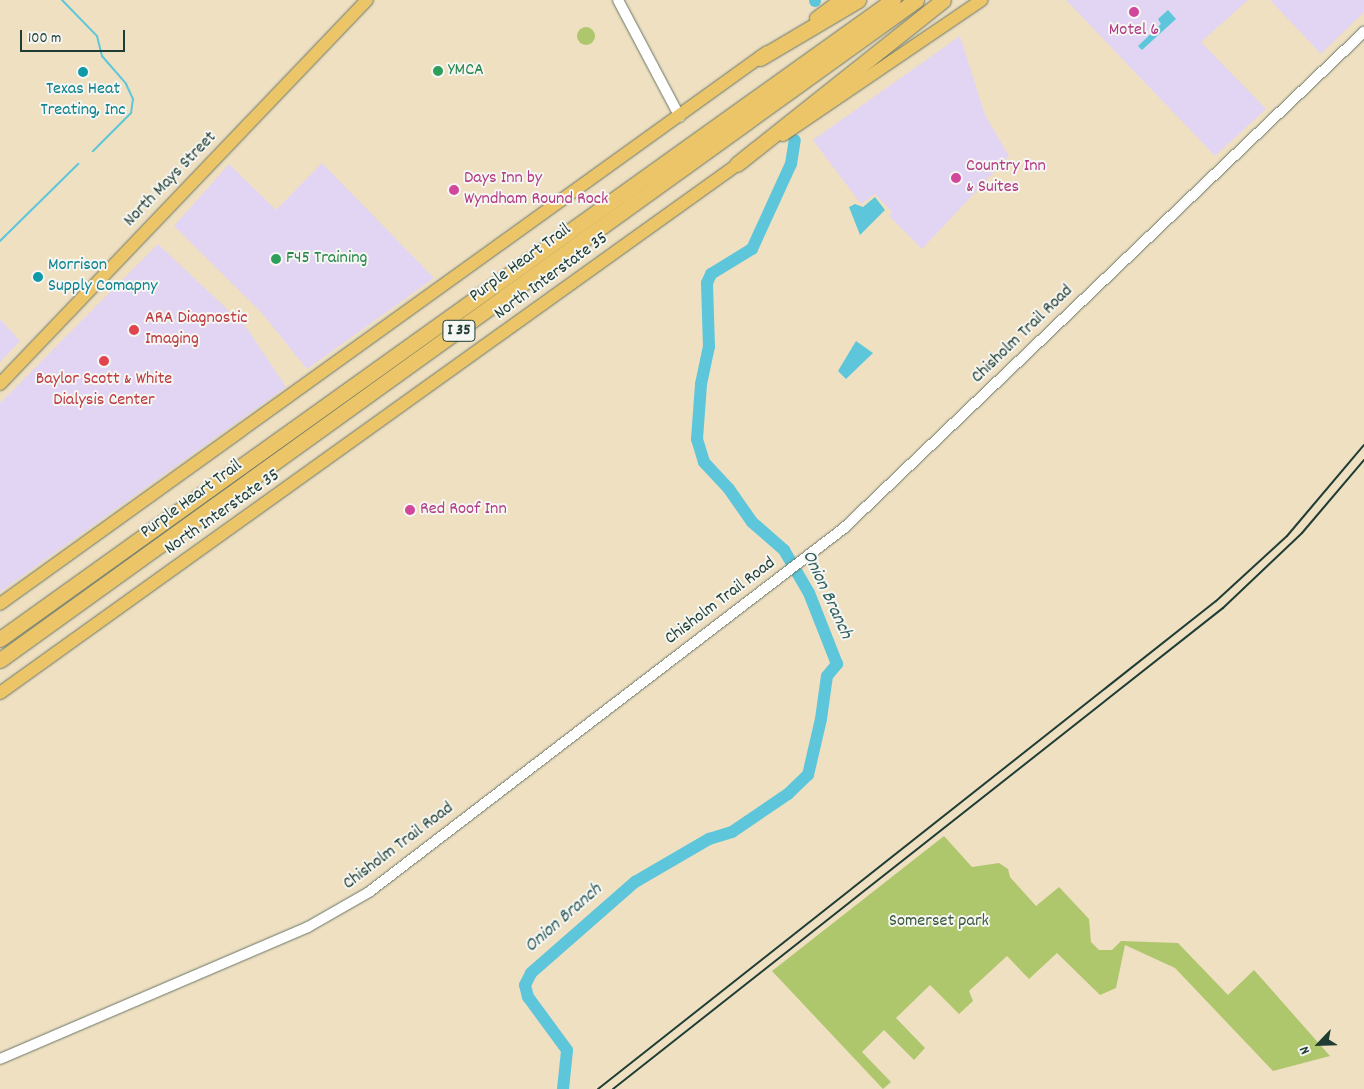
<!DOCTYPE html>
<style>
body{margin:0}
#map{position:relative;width:1364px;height:1089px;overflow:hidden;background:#efe0c2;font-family:Dekko,sans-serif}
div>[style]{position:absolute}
.built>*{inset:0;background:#e2d4f3}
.green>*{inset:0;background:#aec76c}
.round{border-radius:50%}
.water>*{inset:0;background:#5ec6da}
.stream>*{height:2px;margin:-1px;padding:0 1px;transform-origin:1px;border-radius:1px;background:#5ec6da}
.river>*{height:12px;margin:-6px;padding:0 6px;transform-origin:6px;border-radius:6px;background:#5ec6da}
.roads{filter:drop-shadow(0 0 1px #687666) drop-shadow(0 0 1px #687666)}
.minor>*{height:10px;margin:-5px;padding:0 5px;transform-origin:5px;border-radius:5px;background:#fff}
.major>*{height:12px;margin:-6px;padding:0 6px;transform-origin:6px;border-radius:6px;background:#ecc569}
.highway>*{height:15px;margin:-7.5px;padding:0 7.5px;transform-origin:7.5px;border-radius:7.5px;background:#ecc569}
.rail>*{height:2px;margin:-1px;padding:0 1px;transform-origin:1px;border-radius:1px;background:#1f3d34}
.dots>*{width:14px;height:14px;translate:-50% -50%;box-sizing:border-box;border:2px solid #f6f6f2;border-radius:50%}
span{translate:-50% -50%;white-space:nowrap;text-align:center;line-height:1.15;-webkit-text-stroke:4px #f6f6f2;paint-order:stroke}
.shield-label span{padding:1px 4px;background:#f6f6f2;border:1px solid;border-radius:4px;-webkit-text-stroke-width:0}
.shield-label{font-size:16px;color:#1f3d34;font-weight:700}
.hotel-label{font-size:18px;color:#b23c85}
.left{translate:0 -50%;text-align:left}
.leisure-label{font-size:18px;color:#27864d}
.culture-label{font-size:18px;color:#0d838f}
.street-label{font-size:18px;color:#1f3d34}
.health-label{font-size:18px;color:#be3a42}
.park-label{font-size:18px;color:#3c593f}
.water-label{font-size:19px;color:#2f5f5e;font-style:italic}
.north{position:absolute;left:1294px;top:1019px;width:50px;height:50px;-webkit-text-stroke:4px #f6f6f2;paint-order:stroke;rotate:246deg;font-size:14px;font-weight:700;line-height:20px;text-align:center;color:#1f3d34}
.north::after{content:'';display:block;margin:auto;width:18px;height:22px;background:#1f3d34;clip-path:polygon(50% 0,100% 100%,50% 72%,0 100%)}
.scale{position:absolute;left:20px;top:30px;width:105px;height:22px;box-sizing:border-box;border:2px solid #1f3d34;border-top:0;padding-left:6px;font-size:15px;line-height:18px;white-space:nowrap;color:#1f3d34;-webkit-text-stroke:4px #f6f6f2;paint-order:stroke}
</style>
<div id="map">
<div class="built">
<div style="clip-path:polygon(1066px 0,1248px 0,1201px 42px,1266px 109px,1215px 156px)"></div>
<div style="clip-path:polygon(1270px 0,1364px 0,1364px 12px,1321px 54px)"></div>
<div style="clip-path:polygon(960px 36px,985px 115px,1009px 156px,922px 249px,889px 216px,892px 212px,875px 194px,861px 204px,813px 140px)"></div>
<div style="clip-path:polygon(322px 163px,434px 278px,307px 369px,261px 312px,174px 226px,229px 164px,276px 210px)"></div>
<div style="clip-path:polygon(158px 244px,246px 327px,286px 387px,0 592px,0 403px)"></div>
<div style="clip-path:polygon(0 319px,20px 341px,0 362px)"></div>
</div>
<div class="green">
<div class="round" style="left:577px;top:27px;width:18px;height:18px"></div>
<div style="clip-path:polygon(944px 836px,972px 867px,999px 863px,1008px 869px,1010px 877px,1036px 906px,1059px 887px,1089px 919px,1091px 942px,1099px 950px,1112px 950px,1121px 941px,1178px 943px,1228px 995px,1254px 970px,1330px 1056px,1273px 1071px,1175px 968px,1125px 945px,1116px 988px,1100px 995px,1057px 953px,1029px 979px,1007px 956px,969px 991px,973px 1001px,959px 1014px,930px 985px,896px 1018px,925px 1048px,914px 1060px,884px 1030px,862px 1052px,891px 1082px,883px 1089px,772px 971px)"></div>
</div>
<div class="water">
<div style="clip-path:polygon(1168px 10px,1176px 19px,1142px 50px,1138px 46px,1161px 24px,1158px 19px)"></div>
<div style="clip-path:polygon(875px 197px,885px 210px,860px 235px,849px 207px,855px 204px,863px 207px)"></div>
<div style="clip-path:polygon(856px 341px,873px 353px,846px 379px,838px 371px)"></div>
</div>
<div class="stream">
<div style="left:62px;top:0;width:50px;rotate:45.8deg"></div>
<div style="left:97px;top:36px;width:21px;rotate:76deg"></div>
<div style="left:102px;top:56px;width:37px;rotate:49deg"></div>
<div style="left:126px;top:84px;width:17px;rotate:65deg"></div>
<div style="left:133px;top:99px;width:14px;rotate:98deg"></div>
<div style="left:131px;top:113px;width:54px;rotate:135deg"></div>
<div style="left:0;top:241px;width:110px;rotate:-44.6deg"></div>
</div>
<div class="river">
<div style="left:815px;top:1px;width:1px;rotate:-90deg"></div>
<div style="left:563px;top:1089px;width:39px;rotate:-84deg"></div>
<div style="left:567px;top:1050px;width:66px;rotate:-126.3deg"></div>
<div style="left:528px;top:997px;width:12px;rotate:-104deg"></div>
<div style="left:525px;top:985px;width:13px;rotate:-63deg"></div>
<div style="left:531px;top:973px;width:138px;rotate:-41.2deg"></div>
<div style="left:635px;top:882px;width:86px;rotate:-30.2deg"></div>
<div style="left:709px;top:839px;width:24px;rotate:-17deg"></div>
<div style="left:732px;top:832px;width:68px;rotate:-34.2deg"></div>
<div style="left:788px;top:794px;width:28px;rotate:-44deg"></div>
<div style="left:808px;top:775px;width:57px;rotate:-76.9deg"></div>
<div style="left:821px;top:719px;width:43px;rotate:-82.1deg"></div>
<div style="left:827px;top:676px;width:16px;rotate:-50deg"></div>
<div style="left:837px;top:664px;width:76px;rotate:-111.5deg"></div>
<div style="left:809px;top:593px;width:50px;rotate:-120.2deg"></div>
<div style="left:784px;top:550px;width:43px;rotate:-138.8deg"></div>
<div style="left:752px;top:522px;width:40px;rotate:-124.9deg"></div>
<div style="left:729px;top:489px;width:37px;rotate:-133deg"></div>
<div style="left:704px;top:462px;width:24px;rotate:-107deg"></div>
<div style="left:697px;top:439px;width:55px;rotate:-85.8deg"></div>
<div style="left:701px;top:384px;width:38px;rotate:-78deg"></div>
<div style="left:709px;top:347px;width:64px;rotate:-91.8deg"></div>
<div style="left:707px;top:283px;width:10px;rotate:-66deg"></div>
<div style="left:711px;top:274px;width:48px;rotate:-31.4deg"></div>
<div style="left:752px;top:249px;width:94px;rotate:-65.4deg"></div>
<div style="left:791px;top:164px;width:24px;rotate:-81deg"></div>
</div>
<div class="roads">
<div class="minor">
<div style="left:618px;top:0;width:132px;rotate:62.1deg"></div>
<div style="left:0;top:1059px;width:335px;rotate:-23.2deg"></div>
<div style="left:308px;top:927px;width:70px;rotate:-29.8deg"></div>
<div style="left:369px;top:892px;width:598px;rotate:-37.46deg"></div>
<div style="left:844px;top:528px;width:719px;rotate:-43.65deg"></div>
</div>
<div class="major">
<div style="left:816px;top:18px;width:30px;rotate:-37deg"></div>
<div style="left:783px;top:135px;width:240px;rotate:-34.2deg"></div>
<div style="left:0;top:384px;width:531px;rotate:-46.3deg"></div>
<div style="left:0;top:604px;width:945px;rotate:-35.74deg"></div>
<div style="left:0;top:693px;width:917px;rotate:-35.63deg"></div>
</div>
<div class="highway">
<div style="left:760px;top:58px;width:114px;rotate:-30.6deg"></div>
<div style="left:737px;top:164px;width:263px;rotate:-38.5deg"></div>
<div style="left:0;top:639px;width:1098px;rotate:-35.59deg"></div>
<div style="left:0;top:660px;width:1129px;rotate:-35.77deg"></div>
</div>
</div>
<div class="rail">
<div style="left:598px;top:1089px;width:787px;rotate:-38.3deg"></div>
<div style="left:1216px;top:601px;width:96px;rotate:-42.5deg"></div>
<div style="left:1287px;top:536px;width:119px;rotate:-49.8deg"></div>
<div style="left:613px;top:1089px;width:777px;rotate:-38.26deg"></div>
<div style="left:1223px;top:608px;width:109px;rotate:-43.5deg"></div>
<div style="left:1302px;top:533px;width:96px;rotate:-49.7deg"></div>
</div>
<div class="dots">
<div style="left:1134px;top:12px;background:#d1479c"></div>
<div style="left:438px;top:71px;background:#2e9e5b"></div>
<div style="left:83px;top:72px;background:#0f9aa8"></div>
<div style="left:956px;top:178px;background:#d1479c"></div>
<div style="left:454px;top:190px;background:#d1479c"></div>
<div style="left:276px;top:259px;background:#2e9e5b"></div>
<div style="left:38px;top:277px;background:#0f9aa8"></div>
<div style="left:134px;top:330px;background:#e0444e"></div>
<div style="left:104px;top:361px;background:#e0444e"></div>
<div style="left:410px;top:510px;background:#d1479c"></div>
</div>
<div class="shield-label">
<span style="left:459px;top:331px">I 35</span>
</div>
<div class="hotel-label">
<span style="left:1134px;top:31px">Motel 6</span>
<span class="left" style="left:966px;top:178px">Country Inn<br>&amp; Suites</span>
<span class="left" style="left:464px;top:190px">Days Inn by<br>Wyndham Round Rock</span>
<span class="left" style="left:420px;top:510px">Red Roof Inn</span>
</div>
<div class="leisure-label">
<span class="left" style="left:448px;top:71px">YMCA</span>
<span class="left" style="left:286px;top:259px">F45 Training</span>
</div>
<div class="culture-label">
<span style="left:83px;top:101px">Texas Heat<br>Treating, Inc</span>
<span class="left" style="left:48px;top:277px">Morrison<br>Supply Comapny</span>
</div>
<div class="street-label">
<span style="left:171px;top:180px;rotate:-46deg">North Mays Street</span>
<span style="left:521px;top:264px;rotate:-36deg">Purple Heart Trail</span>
<span style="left:552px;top:277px;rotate:-36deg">North Interstate 35</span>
<span style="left:1023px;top:335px;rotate:-44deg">Chisholm Trail Road</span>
<span style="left:192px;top:500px;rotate:-36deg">Purple Heart Trail</span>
<span style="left:223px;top:513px;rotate:-35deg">North Interstate 35</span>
<span style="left:721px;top:602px;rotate:-37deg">Chisholm Trail Road</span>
<span style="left:399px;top:847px;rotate:-37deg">Chisholm Trail Road</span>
</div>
<div class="health-label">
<span class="left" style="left:145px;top:330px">ARA Diagnostic<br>Imaging</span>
<span style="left:104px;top:391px">Baylor Scott &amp; White<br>Dialysis Center</span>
</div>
<div class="park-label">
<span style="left:939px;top:922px">Somerset park</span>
</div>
<div class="water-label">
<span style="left:826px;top:595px;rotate:65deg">Onion Branch</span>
<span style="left:564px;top:919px;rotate:-41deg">Onion Branch</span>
</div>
<div class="north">N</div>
<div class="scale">100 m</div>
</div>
